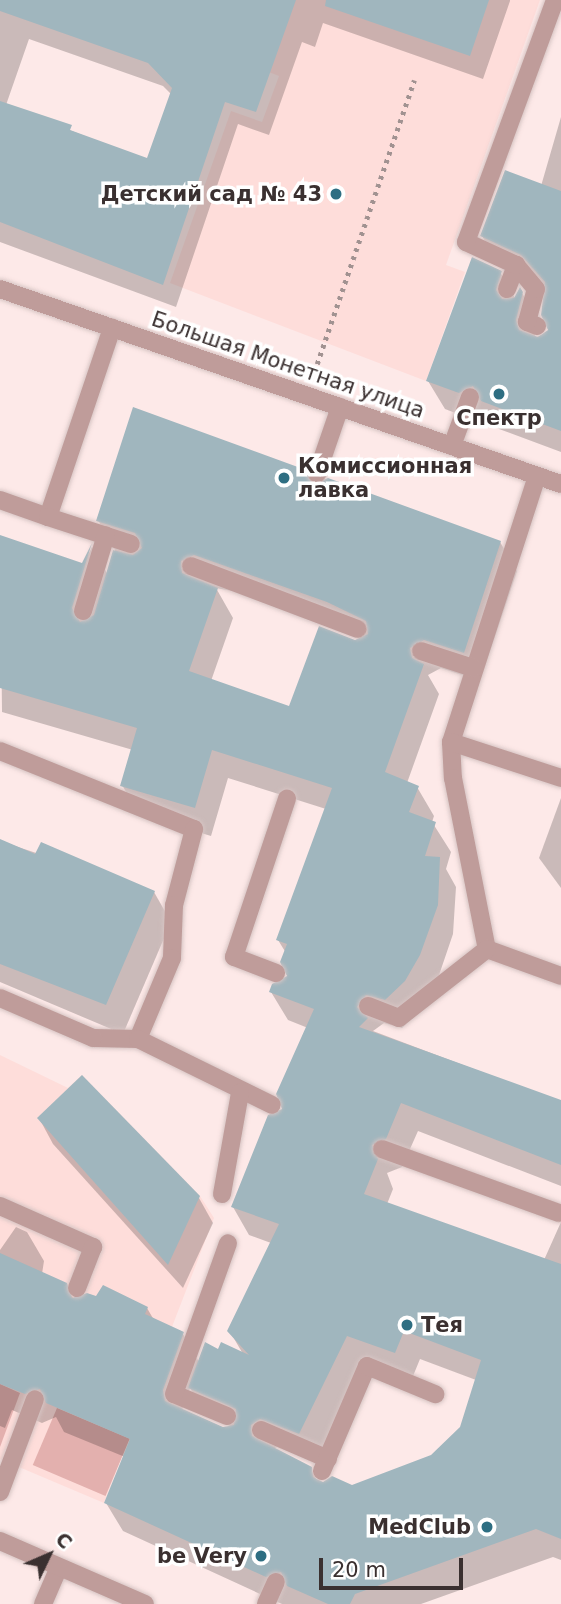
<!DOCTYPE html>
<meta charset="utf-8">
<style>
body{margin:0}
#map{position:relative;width:561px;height:1604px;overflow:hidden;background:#fde9e8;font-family:"DejaVu Sans",sans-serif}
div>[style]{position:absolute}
.built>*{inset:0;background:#feddda}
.green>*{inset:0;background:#e3b0ae;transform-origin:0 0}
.shadow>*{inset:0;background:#0003}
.building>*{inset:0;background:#a0b6be}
.path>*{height:4.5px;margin-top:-2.25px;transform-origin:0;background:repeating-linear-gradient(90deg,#a19291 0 3.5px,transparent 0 8.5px)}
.roads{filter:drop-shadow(0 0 2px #d6c4c3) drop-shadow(0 0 2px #d6c4c3)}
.service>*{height:18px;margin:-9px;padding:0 9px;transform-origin:9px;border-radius:9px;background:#bf9c9a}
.minor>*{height:18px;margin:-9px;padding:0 9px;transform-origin:9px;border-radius:9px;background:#bf9c9a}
.tertiary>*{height:18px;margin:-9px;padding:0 9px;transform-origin:9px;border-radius:9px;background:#bf9c9a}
.dots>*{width:19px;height:19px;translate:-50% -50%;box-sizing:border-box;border:4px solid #fff;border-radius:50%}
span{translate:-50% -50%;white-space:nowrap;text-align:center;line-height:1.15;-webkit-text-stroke:7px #fff;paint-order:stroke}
.poi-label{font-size:21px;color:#3a3030;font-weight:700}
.right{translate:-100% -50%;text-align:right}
.left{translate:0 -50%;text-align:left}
.street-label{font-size:21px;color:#3a3030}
.north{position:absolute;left:14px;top:1520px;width:70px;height:70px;-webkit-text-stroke:5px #fff;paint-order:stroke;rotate:46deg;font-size:19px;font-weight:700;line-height:28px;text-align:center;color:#3a3030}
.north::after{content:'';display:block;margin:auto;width:24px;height:32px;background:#3a3030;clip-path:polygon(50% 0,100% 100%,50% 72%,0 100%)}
.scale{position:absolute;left:319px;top:1558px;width:144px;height:32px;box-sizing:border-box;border:4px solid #3a3030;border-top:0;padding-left:9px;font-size:21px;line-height:24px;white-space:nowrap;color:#3a3030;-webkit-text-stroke:5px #fff;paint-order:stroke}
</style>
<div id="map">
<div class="built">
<div style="clip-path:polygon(270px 0,540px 0,446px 265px,465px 272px,426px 381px,170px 283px,231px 111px,262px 122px,279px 76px,246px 63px)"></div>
<div style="clip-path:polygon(0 1055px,68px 1088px,82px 1075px,200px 1196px,214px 1218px,104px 1503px,0 1459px)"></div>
</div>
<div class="green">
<div style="clip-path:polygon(0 1384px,20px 1393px,0 1447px)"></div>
<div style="left:57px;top:1408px;width:79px;height:62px;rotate:23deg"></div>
</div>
<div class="shadow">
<div style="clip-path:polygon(evenodd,0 0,510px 0,510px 1px,483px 79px,323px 23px,315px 47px,302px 42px,269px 135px,238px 124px,176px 307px,0 242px,0 0,29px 39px,163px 86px,172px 95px,148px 161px,6px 105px,29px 39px)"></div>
<div style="clip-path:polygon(561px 117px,561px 452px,499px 429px,491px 415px,476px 421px,445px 409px,428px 381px,500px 272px,515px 298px,522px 293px,539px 322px,534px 338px,549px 332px,545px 290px,499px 264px,482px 236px,541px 186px)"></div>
<div style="clip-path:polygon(evenodd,313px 486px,500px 542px,517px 571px,480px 681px,441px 668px,428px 675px,439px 694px,407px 783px,417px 787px,434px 816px,432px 822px,451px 852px,446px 869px,456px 887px,453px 934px,436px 984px,421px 1010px,402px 1028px,384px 1023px,373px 1031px,561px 1102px,561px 1186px,418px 1131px,402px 1167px,387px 1173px,393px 1189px,387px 1204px,544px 1260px,561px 1222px,561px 1560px,553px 1557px,421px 1604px,282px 1604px,123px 1531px,106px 1503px,125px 1457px,64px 1432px,56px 1417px,42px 1423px,12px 1410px,5px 1428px,0 1426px,0 1250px,16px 1227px,27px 1232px,44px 1261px,42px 1274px,65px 1285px,74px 1299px,147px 1308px,154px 1320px,183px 1334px,199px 1362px,219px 1351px,243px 1354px,229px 1330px,271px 1243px,249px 1235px,233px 1207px,285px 1110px,308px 1028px,288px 1020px,271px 992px,289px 977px,286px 953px,278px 940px,326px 809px,228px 778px,211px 836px,139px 814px,122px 785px,133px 750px,2px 712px,0 537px,83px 565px,92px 547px,108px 575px,115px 550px,98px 520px,313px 486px,216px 588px,244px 593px,360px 639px,291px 708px,211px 681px,233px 618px,216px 588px,313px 486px,420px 1359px,476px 1380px,462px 1428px,432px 1457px,351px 1487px,318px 1482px,310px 1468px,273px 1449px,277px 1447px,316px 1462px,363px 1364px,411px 1381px,420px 1359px,313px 486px,190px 1388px,207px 1416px,232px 1427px,222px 1428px,182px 1410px,190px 1388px)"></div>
<div style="clip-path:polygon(561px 798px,561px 888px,539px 858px)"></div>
<div style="clip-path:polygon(0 841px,154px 892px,171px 922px,123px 1034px,0 982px)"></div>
<div style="clip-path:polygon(39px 1118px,199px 1198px,213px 1223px,183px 1288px,53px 1144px)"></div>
</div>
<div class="building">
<div style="clip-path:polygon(0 0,296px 0,256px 112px,225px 102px,163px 285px,0 222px,0 101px,72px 125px,70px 130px,147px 158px,172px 88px,148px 63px,0 11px)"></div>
<div style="clip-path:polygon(326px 0,489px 0,470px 56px,325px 6px)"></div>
<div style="clip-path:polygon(505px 170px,561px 191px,561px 431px,481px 401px,473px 386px,459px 393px,426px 381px,472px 257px,502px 271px,496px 290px,502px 299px,514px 298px,520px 287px,523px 292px,516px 320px,519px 330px,538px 337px,548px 330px,541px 315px,545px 282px,521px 255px,480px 236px)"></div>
<div style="clip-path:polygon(evenodd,133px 407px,306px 470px,313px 484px,328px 478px,501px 541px,464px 653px,424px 640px,410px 648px,412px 658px,424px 664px,385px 772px,419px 786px,409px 812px,436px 822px,425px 856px,440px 857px,438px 905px,420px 955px,405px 981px,385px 1000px,366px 995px,357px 1007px,368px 1018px,359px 1027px,561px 1100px,561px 1165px,401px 1103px,386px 1139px,372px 1145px,378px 1159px,364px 1194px,561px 1264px,561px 1539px,536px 1529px,355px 1594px,350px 1604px,328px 1604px,287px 1586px,281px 1572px,266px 1577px,104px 1503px,130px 1439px,46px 1403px,40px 1389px,25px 1394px,0 1384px,0 1253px,67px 1283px,72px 1298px,87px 1293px,96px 1296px,103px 1285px,148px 1307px,145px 1314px,184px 1332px,163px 1390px,165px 1401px,223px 1427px,234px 1425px,236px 1409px,188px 1388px,205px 1342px,218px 1349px,221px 1342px,249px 1355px,227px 1331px,279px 1224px,231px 1207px,268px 1115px,282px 1109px,276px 1094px,314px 1009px,269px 992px,272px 984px,287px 976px,280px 962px,287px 944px,276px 940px,332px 788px,212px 750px,195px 808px,120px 786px,137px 728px,0 688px,0 535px,82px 563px,92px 543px,72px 608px,80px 622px,94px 615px,113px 550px,133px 555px,142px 548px,135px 533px,96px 521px,133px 407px,194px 555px,327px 602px,366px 621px,368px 634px,355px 640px,319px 626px,289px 706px,189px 671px,218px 588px,182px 573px,181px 561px,194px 555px,133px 407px,404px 1331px,481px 1360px,460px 1427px,431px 1455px,352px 1485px,332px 1476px,323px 1482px,313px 1477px,312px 1467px,252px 1436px,251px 1425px,260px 1419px,299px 1434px,347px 1336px,395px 1353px,404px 1331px)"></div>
<div style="clip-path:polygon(0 839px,35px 854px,41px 842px,155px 891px,106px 1005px,0 964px)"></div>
<div style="clip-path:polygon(82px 1075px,200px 1196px,168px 1265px,37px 1118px)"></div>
</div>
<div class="path">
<div style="left:317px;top:364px;width:300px;rotate:-71.1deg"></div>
</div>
<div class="roads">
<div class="service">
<div style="left:507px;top:289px;width:26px;rotate:-69deg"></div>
<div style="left:537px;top:326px;width:11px;rotate:-158deg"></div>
<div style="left:527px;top:322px;width:34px;rotate:-75deg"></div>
<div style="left:536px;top:289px;width:31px;rotate:-130deg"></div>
<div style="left:516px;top:265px;width:55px;rotate:-155.3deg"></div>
<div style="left:466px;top:242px;width:258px;rotate:-69.8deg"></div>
<div style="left:452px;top:446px;width:52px;rotate:-69.8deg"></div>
<div style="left:317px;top:474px;width:71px;rotate:-71.1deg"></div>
<div style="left:537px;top:476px;width:280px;rotate:107.9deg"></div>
<div style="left:451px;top:742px;width:36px;rotate:87deg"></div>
<div style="left:453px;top:778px;width:174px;rotate:78.8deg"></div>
<div style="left:487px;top:949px;width:79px;rotate:20deg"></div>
<div style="left:0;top:500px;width:51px;rotate:19.5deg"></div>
<div style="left:48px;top:517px;width:200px;rotate:-71.3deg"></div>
<div style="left:48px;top:517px;width:87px;rotate:18deg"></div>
<div style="left:191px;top:566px;width:178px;rotate:20.7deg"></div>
<div style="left:83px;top:611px;width:79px;rotate:-73.2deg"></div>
<div style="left:421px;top:651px;width:55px;rotate:18.1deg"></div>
<div style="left:451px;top:742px;width:116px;rotate:18.1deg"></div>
<div style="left:0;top:751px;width:209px;rotate:21.9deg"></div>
<div style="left:194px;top:829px;width:79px;rotate:104.7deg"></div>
<div style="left:174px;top:905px;width:53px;rotate:92.2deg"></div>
<div style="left:172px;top:958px;width:88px;rotate:112.8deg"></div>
<div style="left:138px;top:1039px;width:45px;rotate:-178.7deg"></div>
<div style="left:93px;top:1038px;width:101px;rotate:-156.7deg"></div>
<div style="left:276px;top:973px;width:45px;rotate:-159.1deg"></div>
<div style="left:234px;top:957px;width:167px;rotate:-71.5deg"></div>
<div style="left:368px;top:1006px;width:33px;rotate:21deg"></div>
<div style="left:399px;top:1018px;width:112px;rotate:-38.1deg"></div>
<div style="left:138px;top:1039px;width:149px;rotate:26.2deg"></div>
<div style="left:382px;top:1149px;width:188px;rotate:19.9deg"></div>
<div style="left:222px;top:1194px;width:103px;rotate:-79.9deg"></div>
<div style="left:0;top:1206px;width:102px;rotate:23.8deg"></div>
<div style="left:93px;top:1247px;width:44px;rotate:111.3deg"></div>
<div style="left:227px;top:1416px;width:57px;rotate:-157.5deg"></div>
<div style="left:174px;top:1394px;width:160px;rotate:-70.3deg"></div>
<div style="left:261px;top:1430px;width:73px;rotate:23.4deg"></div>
<div style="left:322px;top:1471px;width:114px;rotate:-66.8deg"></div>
<div style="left:367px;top:1366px;width:74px;rotate:22.4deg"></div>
<div style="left:0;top:1492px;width:99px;rotate:-69.4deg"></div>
<div style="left:43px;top:1604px;width:40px;rotate:-66.6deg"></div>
<div style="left:266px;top:1604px;width:24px;rotate:-66deg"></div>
</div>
<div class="minor">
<div style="left:0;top:289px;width:594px;rotate:19.17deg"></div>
</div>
<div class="tertiary">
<div style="left:0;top:1541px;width:158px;rotate:23.5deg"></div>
</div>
</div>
<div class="dots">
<div style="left:336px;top:194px;background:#2e6e82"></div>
<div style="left:499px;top:394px;background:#2e6e82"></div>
<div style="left:284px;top:478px;background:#2e6e82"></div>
<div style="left:407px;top:1325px;background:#2e6e82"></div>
<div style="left:487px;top:1527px;background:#2e6e82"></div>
<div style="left:261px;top:1556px;background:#2e6e82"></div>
</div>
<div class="poi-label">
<span class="right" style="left:322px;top:194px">Детский сад № 43</span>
<span style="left:499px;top:418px">Спектр</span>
<span class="left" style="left:298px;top:478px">Комиссионная<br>лавка</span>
<span class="left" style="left:421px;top:1325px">Тея</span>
<span class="right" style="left:471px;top:1527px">MedClub</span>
<span class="right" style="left:247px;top:1556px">be Very</span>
</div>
<div class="street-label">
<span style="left:288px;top:365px;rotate:19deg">Большая Монетная улица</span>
</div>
<div class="north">С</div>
<div class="scale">20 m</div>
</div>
